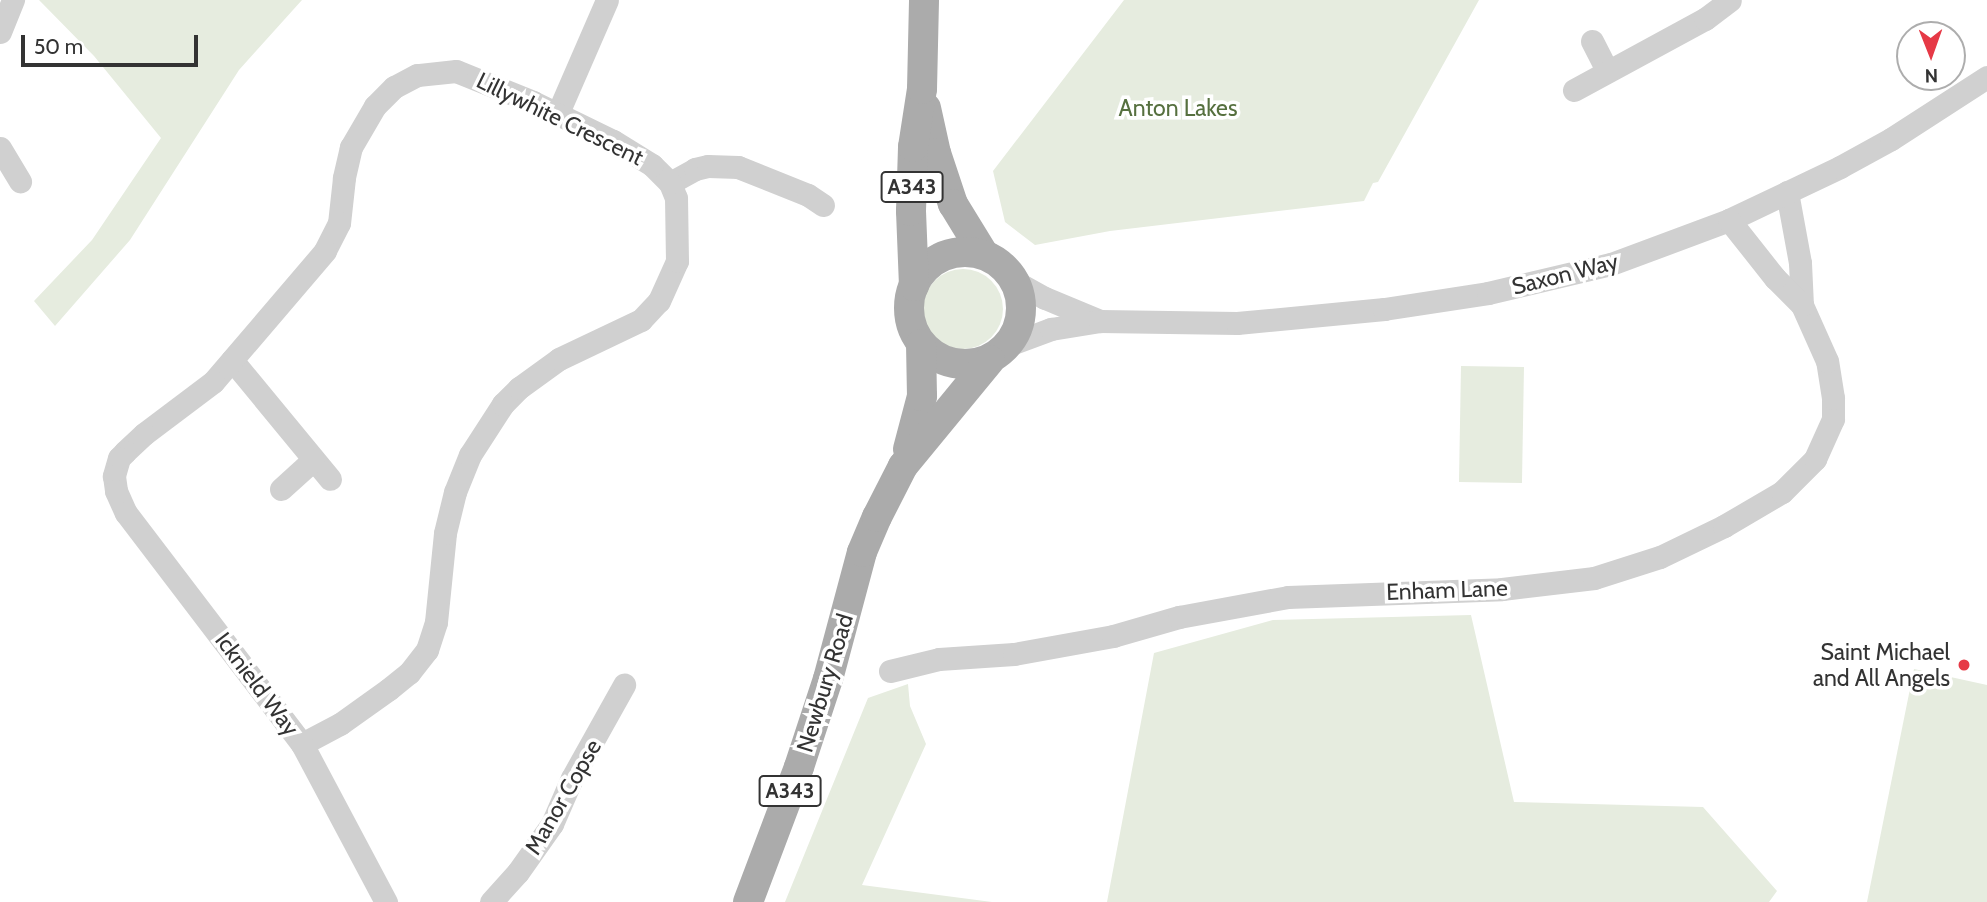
<!DOCTYPE html>
<style>
body{margin:0}
#map{position:relative;width:1987px;height:902px;overflow:hidden;background:#fff;font-family:Cabin,sans-serif}
div>[style]{position:absolute}
.green>*{inset:0;background:#e6ecdf;transform-origin:0 0}
.round{border-radius:50%}
.minor>*{height:23px;margin:-11.5px;padding:0 11.5px;transform-origin:11.5px;border-radius:11.5px;background:#d0d0d0}
.major>*{height:30px;margin:-15px;padding:0 15px;transform-origin:15px;border-radius:15px;background:#ababab}
.major>.ring{margin:-15px;padding:0;box-sizing:content-box;background:none;border:30px solid #ababab;border-radius:50%}
.dots>*{width:19px;height:19px;translate:-50% -50%;box-sizing:border-box;border:4px solid #fff;border-radius:50%}
span{translate:-50% -50%;white-space:nowrap;text-align:center;line-height:1.15;-webkit-text-stroke:7px #fff;paint-order:stroke}
.shield-label span{padding:2px 5px;background:#fff;border:2px solid;border-radius:5px;-webkit-text-stroke-width:0}
.shield-label{font-size:21px;color:#333;font-weight:700}
.park-label{font-size:23px;color:#56703f}
.street-label{font-size:23px;color:#333}
.poi-label{font-size:23px;color:#333}
.right{translate:-100% -50%;text-align:right}
.north{position:absolute;left:1896px;top:21px;width:70px;height:70px;box-sizing:border-box;background:#fff;border:2px solid #adadad;border-radius:50%;rotate:179deg;font-size:19px;font-weight:700;line-height:28px;text-align:center;color:#333}
.north::after{content:'';display:block;margin:auto;width:24px;height:32px;background:#e63946;clip-path:polygon(50% 0,100% 100%,50% 72%,0 100%)}
.scale{position:absolute;left:21px;top:35px;width:177px;height:32px;box-sizing:border-box;border:4px solid #333;border-top:0;padding-left:9px;font-size:21px;line-height:24px;white-space:nowrap;color:#333;-webkit-text-stroke:5px #fff;paint-order:stroke}
</style>
<div id="map">
<div class="green">
<div style="clip-path:polygon(39px 0,302px 0,239px 70px,130px 240px,55px 326px,34px 301px,92px 240px,161px 138px,94px 56px)"></div>
<div style="clip-path:polygon(1124px 0,1479px 0,1378px 182px,1373px 183px,1364px 201px,1110px 231px,1035px 245px,1005px 222px,993px 171px)"></div>
<div class="round" style="left:923px;top:269px;width:80px;height:80px"></div>
<div style="left:1461px;top:366px;width:63px;height:116px;rotate:1deg"></div>
<div style="clip-path:polygon(1471px 615px,1514px 802px,1703px 807px,1777px 891px,1769px 902px,1107px 902px,1154px 653px,1273px 620px)"></div>
<div style="clip-path:polygon(1914px 669px,1987px 685px,1987px 902px,1867px 902px)"></div>
<div style="clip-path:polygon(908px 684px,910px 706px,926px 744px,862px 885px,992px 902px,785px 902px,868px 698px)"></div>
</div>
<div class="minor">
<div style="left:0;top:32px;width:35px;rotate:-68deg"></div>
<div style="left:1592px;top:41px;width:34px;rotate:63deg"></div>
<div style="left:1574px;top:90px;width:149px;rotate:-28.5deg"></div>
<div style="left:1705px;top:19px;width:31px;rotate:-37deg"></div>
<div style="left:557px;top:115px;width:125px;rotate:-66.5deg"></div>
<div style="left:0;top:148px;width:39px;rotate:59deg"></div>
<div style="left:670px;top:183px;width:29px;rotate:-29deg"></div>
<div style="left:695px;top:169px;width:13px;rotate:-13deg"></div>
<div style="left:708px;top:166px;width:30px;rotate:2deg"></div>
<div style="left:738px;top:167px;width:75px;rotate:21.8deg"></div>
<div style="left:808px;top:195px;width:18px;rotate:34deg"></div>
<div style="left:1787px;top:192px;width:72px;rotate:79.6deg"></div>
<div style="left:1800px;top:263px;width:42px;rotate:87.3deg"></div>
<div style="left:1014px;top:281px;width:35px;rotate:29deg"></div>
<div style="left:1045px;top:298px;width:60px;rotate:22.7deg"></div>
<div style="left:1011px;top:344px;width:43px;rotate:-20.6deg"></div>
<div style="left:1051px;top:329px;width:50px;rotate:-9.3deg"></div>
<div style="left:1100px;top:321px;width:137px;rotate:0.8deg"></div>
<div style="left:1237px;top:323px;width:148px;rotate:-5.4deg"></div>
<div style="left:1384px;top:309px;width:105px;rotate:-8.7deg"></div>
<div style="left:1488px;top:293px;width:126px;rotate:-13.3deg"></div>
<div style="left:1611px;top:264px;width:126px;rotate:-20.4deg"></div>
<div style="left:1729px;top:220px;width:123px;rotate:-25.5deg"></div>
<div style="left:1840px;top:167px;width:58px;rotate:-28.8deg"></div>
<div style="left:1891px;top:139px;width:114px;rotate:-32.9deg"></div>
<div style="left:232px;top:360px;width:154px;rotate:50.5deg"></div>
<div style="left:281px;top:489px;width:43px;rotate:-42.2deg"></div>
<div style="left:890px;top:671px;width:50px;rotate:-13.8deg"></div>
<div style="left:939px;top:659px;width:75px;rotate:-3.8deg"></div>
<div style="left:1014px;top:654px;width:101px;rotate:-10.3deg"></div>
<div style="left:1113px;top:636px;width:69px;rotate:-16.1deg"></div>
<div style="left:1179px;top:617px;width:111px;rotate:-10.4deg"></div>
<div style="left:1288px;top:597px;width:214px;rotate:-2.1deg"></div>
<div style="left:1502px;top:589px;width:93px;rotate:-6.8deg"></div>
<div style="left:1594px;top:578px;width:69px;rotate:-17.7deg"></div>
<div style="left:1660px;top:557px;width:71px;rotate:-25.8deg"></div>
<div style="left:1724px;top:526px;width:67px;rotate:-30.4deg"></div>
<div style="left:1782px;top:492px;width:47px;rotate:-45deg"></div>
<div style="left:1815px;top:459px;width:44px;rotate:-65.8deg"></div>
<div style="left:1833px;top:419px;width:21px;rotate:-90deg"></div>
<div style="left:1833px;top:398px;width:37px;rotate:-99deg"></div>
<div style="left:1827px;top:361px;width:61px;rotate:-114.1deg"></div>
<div style="left:1802px;top:305px;width:38px;rotate:-135deg"></div>
<div style="left:1775px;top:278px;width:74px;rotate:-128.4deg"></div>
<div style="left:302px;top:744px;width:43px;rotate:-27.8deg"></div>
<div style="left:340px;top:724px;width:60px;rotate:-35.5deg"></div>
<div style="left:389px;top:689px;width:26px;rotate:-39deg"></div>
<div style="left:409px;top:673px;width:29px;rotate:-52deg"></div>
<div style="left:427px;top:650px;width:29px;rotate:-72deg"></div>
<div style="left:436px;top:622px;width:89px;rotate:-84.2deg"></div>
<div style="left:445px;top:533px;width:42px;rotate:-76.3deg"></div>
<div style="left:455px;top:492px;width:40px;rotate:-68deg"></div>
<div style="left:470px;top:455px;width:61px;rotate:-57.1deg"></div>
<div style="left:503px;top:404px;width:23px;rotate:-45deg"></div>
<div style="left:519px;top:388px;width:49px;rotate:-35.9deg"></div>
<div style="left:559px;top:359px;width:91px;rotate:-25.4deg"></div>
<div style="left:641px;top:320px;width:26px;rotate:-47deg"></div>
<div style="left:659px;top:301px;width:44px;rotate:-65.8deg"></div>
<div style="left:677px;top:261px;width:63px;rotate:-90.9deg"></div>
<div style="left:676px;top:198px;width:16px;rotate:-112deg"></div>
<div style="left:670px;top:183px;width:25px;rotate:-135deg"></div>
<div style="left:652px;top:165px;width:46px;rotate:-148.4deg"></div>
<div style="left:613px;top:141px;width:89px;rotate:-154deg"></div>
<div style="left:533px;top:102px;width:83px;rotate:-158.1deg"></div>
<div style="left:456px;top:71px;width:39px;rotate:174deg"></div>
<div style="left:417px;top:75px;width:26px;rotate:152deg"></div>
<div style="left:394px;top:87px;width:27px;rotate:135deg"></div>
<div style="left:375px;top:106px;width:48px;rotate:120.3deg"></div>
<div style="left:351px;top:147px;width:32px;rotate:103deg"></div>
<div style="left:344px;top:178px;width:45px;rotate:96.3deg"></div>
<div style="left:339px;top:223px;width:31px;rotate:117deg"></div>
<div style="left:325px;top:251px;width:172px;rotate:130.5deg"></div>
<div style="left:213px;top:382px;width:86px;rotate:143deg"></div>
<div style="left:144px;top:434px;width:26px;rotate:137deg"></div>
<div style="left:125px;top:452px;width:8px;rotate:135deg"></div>
<div style="left:119px;top:458px;width:19px;rotate:106deg"></div>
<div style="left:114px;top:476px;width:15px;rotate:82deg"></div>
<div style="left:116px;top:491px;width:24px;rotate:66deg"></div>
<div style="left:126px;top:513px;width:290px;rotate:52.7deg"></div>
<div style="left:302px;top:744px;width:179px;rotate:62deg"></div>
<div style="left:491px;top:902px;width:40px;rotate:-48deg"></div>
<div style="left:518px;top:872px;width:59px;rotate:-54.7deg"></div>
<div style="left:552px;top:824px;width:50px;rotate:-66.5deg"></div>
<div style="left:572px;top:778px;width:107px;rotate:-60.8deg"></div>
</div>
<div class="major">
<div style="left:926px;top:108px;width:46px;rotate:77.5deg"></div>
<div style="left:936px;top:153px;width:54px;rotate:71.6deg"></div>
<div style="left:953px;top:204px;width:57px;rotate:58.5deg"></div>
<div class="ring" style="left:909px;top:252px;width:82px;height:82px"></div>
<div style="left:914px;top:286px;width:75px;rotate:-92.3deg"></div>
<div style="left:911px;top:211px;width:64px;rotate:-88.2deg"></div>
<div style="left:913px;top:147px;width:59px;rotate:-81.2deg"></div>
<div style="left:922px;top:89px;width:89px;rotate:-88.7deg"></div>
<div style="left:908px;top:449px;width:55px;rotate:-75.2deg"></div>
<div style="left:922px;top:396px;width:52px;rotate:-91.1deg"></div>
<div style="left:748px;top:902px;width:144px;rotate:-69.3deg"></div>
<div style="left:799px;top:767px;width:93px;rotate:-71.8deg"></div>
<div style="left:828px;top:679px;width:131px;rotate:-75deg"></div>
<div style="left:862px;top:552px;width:38px;rotate:-67deg"></div>
<div style="left:877px;top:517px;width:57px;rotate:-63deg"></div>
<div style="left:903px;top:466px;width:137px;rotate:-50.6deg"></div>
</div>
<div class="dots">
<div style="left:1964px;top:665px;background:#e63946"></div>
</div>
<div class="shield-label">
<span style="left:912px;top:187px">A343</span>
<span style="left:790px;top:791px">A343</span>
</div>
<div class="park-label">
<span style="left:1178px;top:108px">Anton Lakes</span>
</div>
<div class="street-label">
<span style="left:560px;top:119px;rotate:26deg">Lillywhite Crescent</span>
<span style="left:1565px;top:274px;rotate:-14deg">Saxon Way</span>
<span style="left:1447px;top:590px;rotate:-2deg">Enham Lane</span>
<span style="left:825px;top:683px;rotate:-73deg">Newbury Road</span>
<span style="left:257px;top:684px;rotate:53deg">Icknield Way</span>
<span style="left:563px;top:797px;rotate:-60deg">Manor Copse</span>
</div>
<div class="poi-label">
<span class="right" style="left:1950px;top:665px">Saint Michael<br>and All Angels</span>
</div>
<div class="north">N</div>
<div class="scale">50 m</div>
</div>
